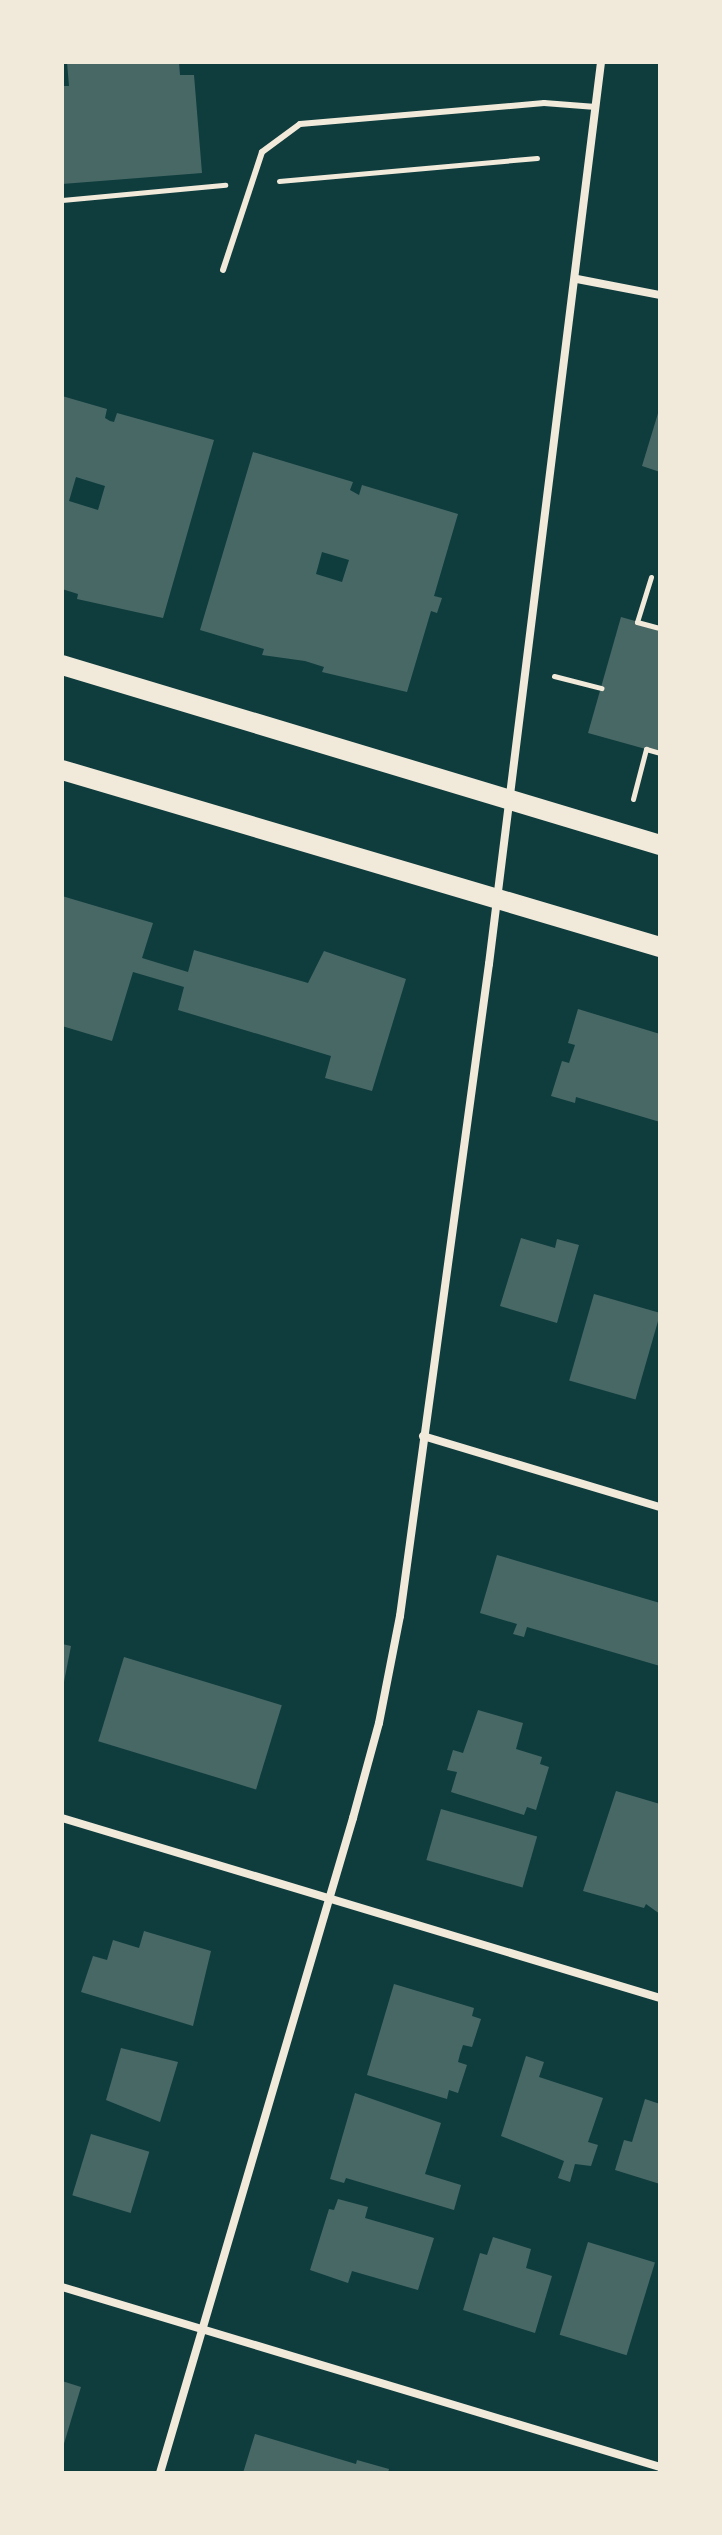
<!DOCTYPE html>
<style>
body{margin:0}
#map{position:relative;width:722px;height:2535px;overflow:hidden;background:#0f3d3e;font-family:Montserrat,sans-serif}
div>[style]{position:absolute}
.building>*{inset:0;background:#486865;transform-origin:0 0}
.path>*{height:5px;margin:-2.5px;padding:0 2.5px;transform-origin:2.5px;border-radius:2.5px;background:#f1e9da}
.service>*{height:6px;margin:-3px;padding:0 3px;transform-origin:3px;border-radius:3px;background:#f1e9da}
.minor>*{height:8px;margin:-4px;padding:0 4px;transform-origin:4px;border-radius:4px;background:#f1e9da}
.primary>*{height:20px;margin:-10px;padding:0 10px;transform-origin:10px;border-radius:10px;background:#f1e9da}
span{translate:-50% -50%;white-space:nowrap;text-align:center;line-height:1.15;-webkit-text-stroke:8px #f1e9da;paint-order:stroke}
.frame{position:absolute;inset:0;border:64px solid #f1e9da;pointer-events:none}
</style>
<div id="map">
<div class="building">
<div style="clip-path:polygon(67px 62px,179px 62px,180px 75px,194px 75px,202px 173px,62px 184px,62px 86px,69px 86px)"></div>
<div style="clip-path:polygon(evenodd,62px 396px,107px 409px,105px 418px,110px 421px,114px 422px,117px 413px,214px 440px,163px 618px,77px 599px,78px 594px,62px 589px,62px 396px,76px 477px,105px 486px,98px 510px,69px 501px,76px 477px)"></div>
<div style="clip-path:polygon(659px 410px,660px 410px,660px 472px,642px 466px)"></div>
<div style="clip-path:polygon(evenodd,253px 452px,353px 482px,350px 490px,359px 495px,362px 485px,458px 514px,434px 596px,442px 598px,437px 613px,431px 611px,407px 692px,322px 672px,324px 667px,305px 661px,262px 655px,264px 649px,200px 630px,253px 452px,322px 552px,349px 560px,342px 582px,316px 574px,322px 552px)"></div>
<div style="clip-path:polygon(621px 617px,660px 628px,660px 753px,588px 733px)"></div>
<div style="clip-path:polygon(62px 896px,153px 923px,142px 958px,188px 972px,194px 950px,308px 983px,324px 951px,406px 979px,372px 1091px,325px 1078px,331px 1056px,178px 1010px,184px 987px,133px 972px,112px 1041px,62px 1026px)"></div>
<div style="clip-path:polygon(578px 1009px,660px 1034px,660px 1122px,576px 1097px,575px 1103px,551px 1096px,562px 1061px,569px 1063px,575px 1045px,568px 1043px)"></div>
<div style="clip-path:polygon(521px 1238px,555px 1248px,557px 1239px,579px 1245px,557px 1323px,500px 1306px)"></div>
<div style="left:594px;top:1294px;width:69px;height:90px;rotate:16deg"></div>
<div style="clip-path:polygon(497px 1555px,660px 1603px,660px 1666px,527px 1627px,524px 1637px,513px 1634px,517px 1624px,480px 1613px)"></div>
<div style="clip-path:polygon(62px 1644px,71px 1646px,63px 1687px,62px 1687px)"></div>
<div style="left:124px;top:1657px;width:165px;height:88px;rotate:17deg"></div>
<div style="clip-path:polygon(478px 1710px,523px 1723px,516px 1749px,542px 1757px,540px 1764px,549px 1767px,536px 1810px,527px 1807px,524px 1815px,451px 1792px,457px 1772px,447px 1770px,453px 1750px,463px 1753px)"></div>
<div style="clip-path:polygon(616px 1791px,660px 1804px,660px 1914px,646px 1904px,644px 1908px,583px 1891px)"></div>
<div style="left:441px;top:1809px;width:100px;height:53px;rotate:16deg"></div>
<div style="clip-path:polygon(144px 1931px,211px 1951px,193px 2026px,81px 1992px,93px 1956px,107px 1960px,113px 1940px,139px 1948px)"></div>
<div style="clip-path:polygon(394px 1984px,474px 2008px,472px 2016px,481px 2019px,472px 2047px,463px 2045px,460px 2054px,458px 2062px,467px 2065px,458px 2093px,449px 2090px,447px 2099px,367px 2075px)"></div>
<div style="clip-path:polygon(121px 2048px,178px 2062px,160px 2122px,106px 2100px)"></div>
<div style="clip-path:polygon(526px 2056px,544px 2062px,539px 2077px,603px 2098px,588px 2142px,598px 2145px,591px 2166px,575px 2164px,570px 2182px,558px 2178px,564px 2161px,501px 2136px)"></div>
<div style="clip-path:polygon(355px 2093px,441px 2123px,425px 2174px,461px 2185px,454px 2210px,346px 2178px,344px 2183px,330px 2179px)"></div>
<div style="clip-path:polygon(645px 2099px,660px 2104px,660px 2184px,615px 2170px,624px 2140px,632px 2142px)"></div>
<div style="left:91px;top:2134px;width:61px;height:64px;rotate:17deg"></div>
<div style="clip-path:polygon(338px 2199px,368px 2207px,365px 2218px,434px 2238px,418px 2290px,352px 2271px,348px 2283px,310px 2270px,329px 2209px,334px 2210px)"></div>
<div style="clip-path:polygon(493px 2237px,531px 2249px,526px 2268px,552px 2276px,535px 2333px,463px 2310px,480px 2253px,487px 2255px)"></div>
<div style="left:588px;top:2242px;width:70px;height:97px;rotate:17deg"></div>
<div style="clip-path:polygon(62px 2381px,81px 2387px,63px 2447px,62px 2447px)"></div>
<div style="clip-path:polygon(255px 2434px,356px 2464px,357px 2460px,389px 2469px,388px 2473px,243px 2473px)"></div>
</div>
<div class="path">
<div style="left:279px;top:181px;width:259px;rotate:-5.1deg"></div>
<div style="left:62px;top:200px;width:164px;rotate:-5.3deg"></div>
<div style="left:651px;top:577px;width:47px;rotate:107.3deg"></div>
<div style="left:637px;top:622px;width:24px;rotate:15deg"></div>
<div style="left:554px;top:676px;width:49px;rotate:14.3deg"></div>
<div style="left:633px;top:799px;width:52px;rotate:-75.4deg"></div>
<div style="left:646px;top:749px;width:15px;rotate:16deg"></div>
</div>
<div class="service">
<div style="left:223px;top:270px;width:124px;rotate:-71.7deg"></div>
<div style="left:262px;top:152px;width:47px;rotate:-36.4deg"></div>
<div style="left:300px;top:124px;width:245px;rotate:-4.9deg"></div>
<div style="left:544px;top:103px;width:52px;rotate:4.4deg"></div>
</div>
<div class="minor">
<div style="left:577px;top:279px;width:85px;rotate:10.9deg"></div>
<div style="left:423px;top:1436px;width:247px;rotate:16.7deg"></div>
<div style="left:62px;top:1818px;width:625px;rotate:16.75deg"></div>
<div style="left:62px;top:2287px;width:625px;rotate:16.75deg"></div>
<div style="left:160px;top:2473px;width:683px;rotate:-73.58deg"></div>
<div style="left:353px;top:1818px;width:98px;rotate:-74.7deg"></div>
<div style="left:379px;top:1723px;width:109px;rotate:-78.9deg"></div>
<div style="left:400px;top:1616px;width:658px;rotate:-82.23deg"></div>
<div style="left:489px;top:964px;width:909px;rotate:-82.92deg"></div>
</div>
<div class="primary">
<div style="left:62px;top:665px;width:625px;rotate:16.75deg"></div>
<div style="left:62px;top:770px;width:624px;rotate:16.49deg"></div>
</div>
<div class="frame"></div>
</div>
